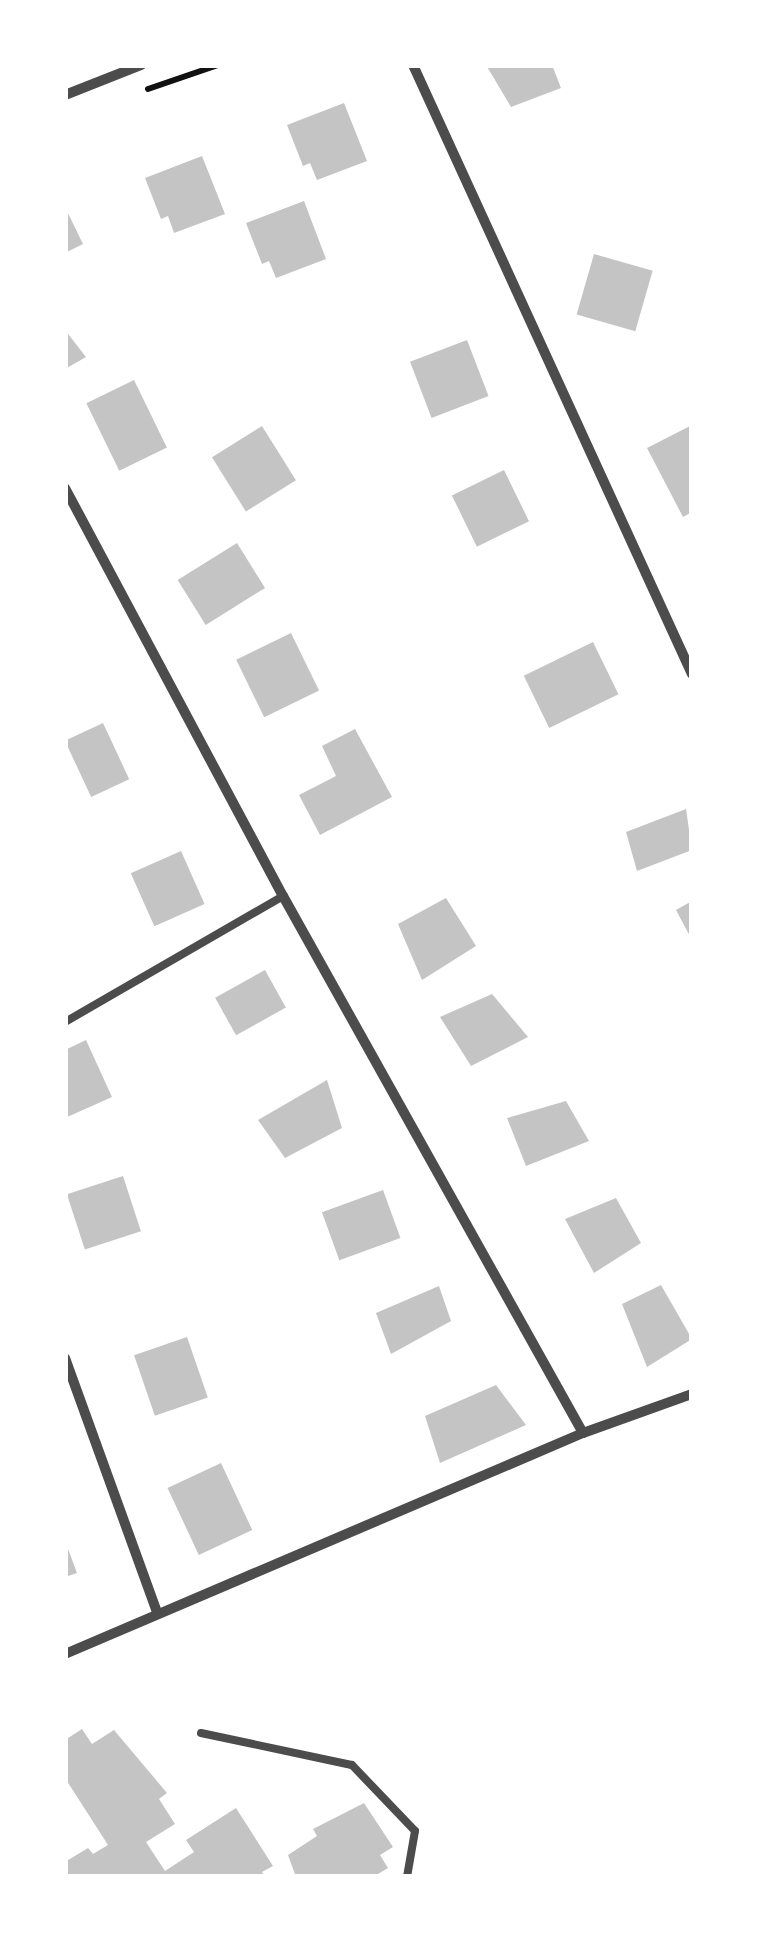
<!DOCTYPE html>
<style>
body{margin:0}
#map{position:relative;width:757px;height:1942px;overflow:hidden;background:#fff;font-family:"IBM Plex Sans",sans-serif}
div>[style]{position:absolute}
.building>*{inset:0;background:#c4c4c4;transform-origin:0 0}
.path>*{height:6px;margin:-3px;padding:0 3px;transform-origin:3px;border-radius:3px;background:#111}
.service>*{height:8px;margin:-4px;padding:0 4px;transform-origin:4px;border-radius:4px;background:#4c4c4c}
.minor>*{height:10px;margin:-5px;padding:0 5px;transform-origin:5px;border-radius:5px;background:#4c4c4c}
span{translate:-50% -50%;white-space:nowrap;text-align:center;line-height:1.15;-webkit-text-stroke:10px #fff;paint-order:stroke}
.frame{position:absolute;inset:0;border:68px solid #fff;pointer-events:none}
</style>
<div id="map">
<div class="building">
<div style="clip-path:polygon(486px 65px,552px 65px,561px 88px,511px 107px)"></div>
<div style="clip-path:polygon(344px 103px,367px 161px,317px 180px,310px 163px,303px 166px,287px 125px)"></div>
<div style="clip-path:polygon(202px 156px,225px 214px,174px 233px,168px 216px,161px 219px,145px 178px)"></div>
<div style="clip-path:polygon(304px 201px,326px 259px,276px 278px,269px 261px,262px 264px,246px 223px)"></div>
<div style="clip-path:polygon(65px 207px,83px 244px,65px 253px)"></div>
<div style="left:594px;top:254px;width:61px;height:63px;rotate:16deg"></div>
<div style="clip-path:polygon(65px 330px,86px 357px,65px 369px)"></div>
<div style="left:467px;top:340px;width:60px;height:61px;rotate:69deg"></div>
<div style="left:134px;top:380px;width:75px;height:53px;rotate:64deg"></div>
<div style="clip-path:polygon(692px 425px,692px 512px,683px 517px,647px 448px)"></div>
<div style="left:262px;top:426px;width:64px;height:59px;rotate:58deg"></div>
<div style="left:504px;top:470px;width:57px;height:58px;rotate:64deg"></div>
<div style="left:237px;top:543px;width:53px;height:70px;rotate:58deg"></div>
<div style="left:291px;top:633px;width:64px;height:61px;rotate:64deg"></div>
<div style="left:593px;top:642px;width:58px;height:77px;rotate:64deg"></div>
<div style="left:103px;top:723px;width:62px;height:42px;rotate:65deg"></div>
<div style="clip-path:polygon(355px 729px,392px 797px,320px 835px,299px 795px,336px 776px,322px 746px)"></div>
<div style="clip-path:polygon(686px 809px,692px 850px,637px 871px,626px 832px)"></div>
<div style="left:181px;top:851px;width:58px;height:55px;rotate:66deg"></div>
<div style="clip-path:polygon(446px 898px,476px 946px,422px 980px,398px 924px)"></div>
<div style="clip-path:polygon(692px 901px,692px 940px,676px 910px)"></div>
<div style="left:265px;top:970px;width:43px;height:57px;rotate:61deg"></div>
<div style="clip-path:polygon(492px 994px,528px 1037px,471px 1066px,440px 1017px)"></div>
<div style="clip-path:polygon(86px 1040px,112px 1097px,65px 1118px,65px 1050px)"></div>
<div style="clip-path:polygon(327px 1080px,342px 1128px,285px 1158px,258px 1120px)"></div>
<div style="clip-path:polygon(566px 1101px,589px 1141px,526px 1166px,507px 1118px)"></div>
<div style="left:123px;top:1176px;width:58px;height:59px;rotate:72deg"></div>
<div style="left:383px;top:1190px;width:51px;height:65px;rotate:70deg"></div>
<div style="clip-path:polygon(616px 1198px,641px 1243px,594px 1273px,565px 1219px)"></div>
<div style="clip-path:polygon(661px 1285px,692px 1339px,647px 1367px,622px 1304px)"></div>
<div style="clip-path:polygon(439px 1286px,451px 1321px,391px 1354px,376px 1313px)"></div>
<div style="left:187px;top:1337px;width:64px;height:56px;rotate:71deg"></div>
<div style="clip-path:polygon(496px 1385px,526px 1425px,440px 1463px,425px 1416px)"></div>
<div style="left:221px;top:1463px;width:74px;height:59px;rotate:65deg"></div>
<div style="clip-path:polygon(65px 1541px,77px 1573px,65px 1577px)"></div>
<div style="clip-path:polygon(82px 1729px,92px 1744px,114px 1730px,167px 1793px,159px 1799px,175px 1824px,146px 1842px,165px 1871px,194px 1852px,186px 1840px,236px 1808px,273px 1866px,262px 1872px,265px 1877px,65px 1877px,65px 1862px,88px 1848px,93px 1854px,108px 1845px,65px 1778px,65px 1740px)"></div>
<div style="clip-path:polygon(364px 1803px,393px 1847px,380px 1855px,388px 1868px,373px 1877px,296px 1877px,288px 1855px,317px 1836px,313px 1829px)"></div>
</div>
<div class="path">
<div style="left:148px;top:89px;width:74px;rotate:-18.9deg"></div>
</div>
<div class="service">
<div style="left:65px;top:1022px;width:252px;rotate:-30deg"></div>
<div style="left:201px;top:1733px;width:154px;rotate:12deg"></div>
<div style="left:352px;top:1765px;width:91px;rotate:46.3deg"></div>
<div style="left:415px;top:1831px;width:47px;rotate:99.9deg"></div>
</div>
<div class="minor">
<div style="left:413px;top:65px;width:670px;rotate:65.39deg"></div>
<div style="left:65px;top:95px;width:82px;rotate:-21.5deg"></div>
<div style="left:65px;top:488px;width:463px;rotate:61.9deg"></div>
<div style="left:283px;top:896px;width:615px;rotate:60.81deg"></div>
<div style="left:65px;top:1358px;width:270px;rotate:70.1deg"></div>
<div style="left:65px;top:1654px;width:563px;rotate:-23.11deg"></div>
<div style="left:583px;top:1433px;width:116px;rotate:-19.7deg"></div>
</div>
<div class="frame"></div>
</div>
